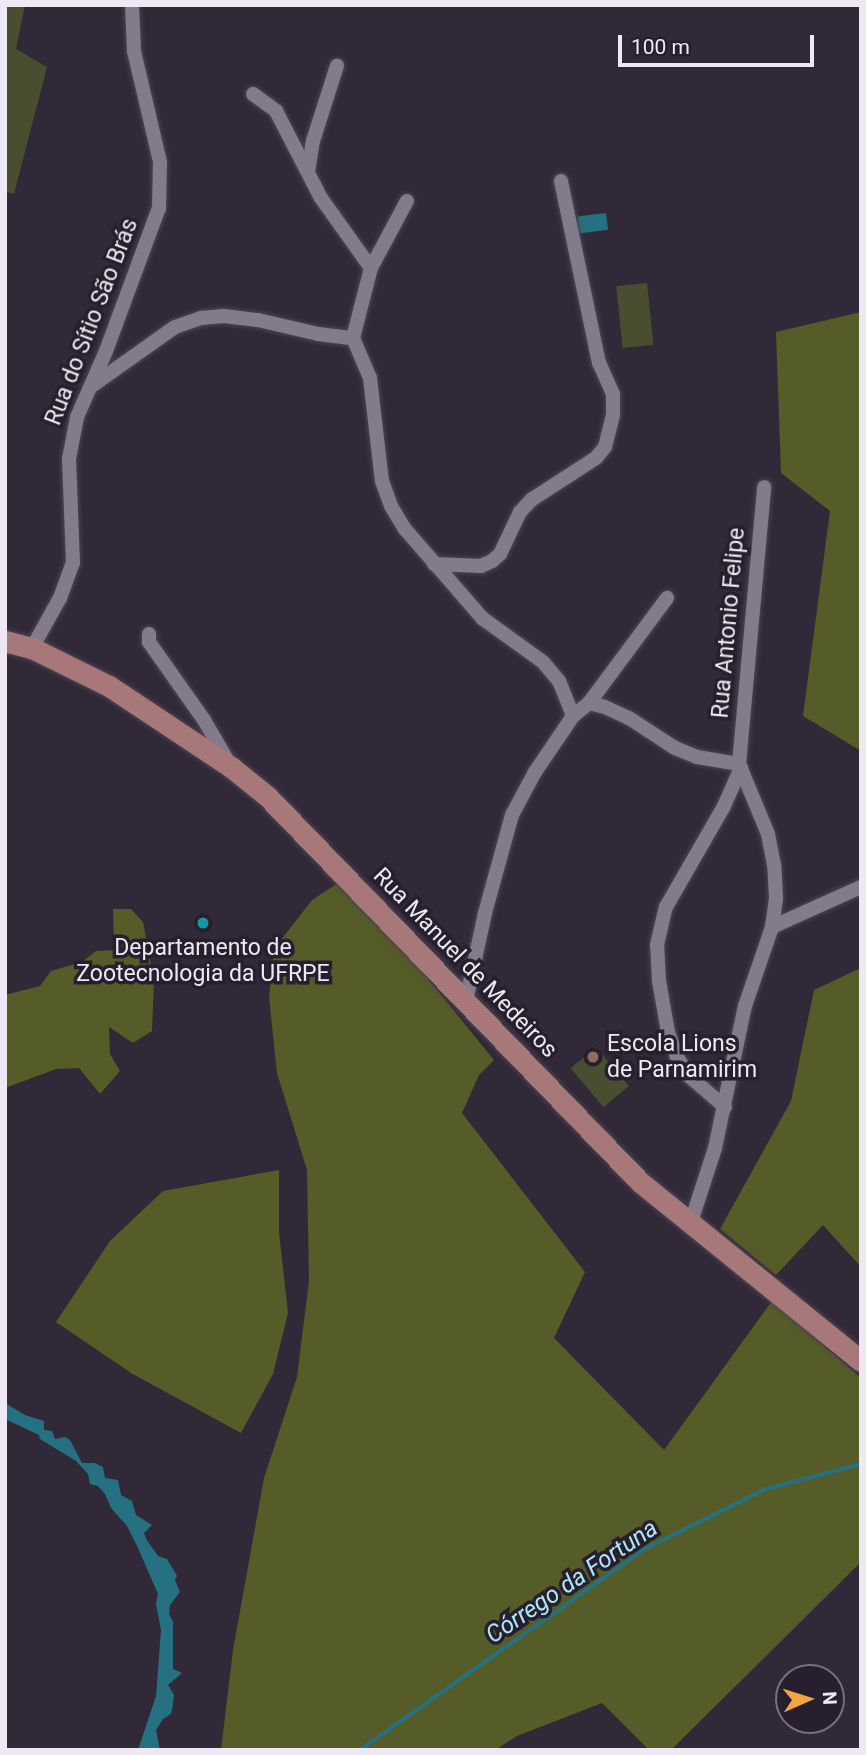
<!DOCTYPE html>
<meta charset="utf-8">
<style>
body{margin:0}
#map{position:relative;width:866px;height:1755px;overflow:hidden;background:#312938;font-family:Roboto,sans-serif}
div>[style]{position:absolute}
.green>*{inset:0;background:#484e2f;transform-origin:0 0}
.forest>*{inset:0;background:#555c27}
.water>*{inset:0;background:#257182;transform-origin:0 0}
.stream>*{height:3.5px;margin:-1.75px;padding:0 1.75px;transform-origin:1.75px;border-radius:1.75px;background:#257182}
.roads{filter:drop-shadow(0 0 2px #4c4552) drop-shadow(0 0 2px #4c4552)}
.minor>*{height:14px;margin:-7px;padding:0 7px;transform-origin:7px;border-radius:7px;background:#837a8c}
.secondary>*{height:21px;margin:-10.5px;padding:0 10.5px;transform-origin:10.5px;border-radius:10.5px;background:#a8777a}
.dots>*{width:19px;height:19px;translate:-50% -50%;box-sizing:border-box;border:4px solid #271f2e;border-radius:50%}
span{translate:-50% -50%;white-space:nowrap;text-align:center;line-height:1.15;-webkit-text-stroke:7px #271f2e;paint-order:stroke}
.street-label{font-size:23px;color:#ede8f3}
.poi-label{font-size:23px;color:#ede8f3}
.left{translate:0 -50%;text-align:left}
.water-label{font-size:24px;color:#ace8f7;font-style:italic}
.frame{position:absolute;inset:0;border:7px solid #ede8f3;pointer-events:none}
.north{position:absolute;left:775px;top:1664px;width:70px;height:70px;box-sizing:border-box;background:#271f2e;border:2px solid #766f7d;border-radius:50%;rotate:87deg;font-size:19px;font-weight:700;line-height:28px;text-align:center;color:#ede8f3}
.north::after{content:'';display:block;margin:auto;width:24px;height:32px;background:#f1a640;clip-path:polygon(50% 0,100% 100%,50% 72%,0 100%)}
.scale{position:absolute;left:618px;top:35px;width:196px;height:32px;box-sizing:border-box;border:4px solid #ede8f3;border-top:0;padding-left:9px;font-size:21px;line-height:24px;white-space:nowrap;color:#ede8f3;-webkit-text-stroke:5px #271f2e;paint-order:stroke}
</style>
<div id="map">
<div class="green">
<div style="clip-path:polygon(5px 5px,25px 5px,16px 49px,47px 67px,14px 194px,5px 192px)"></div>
<div style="left:647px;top:283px;width:62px;height:31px;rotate:84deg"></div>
<div style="left:596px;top:1047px;width:51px;height:33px;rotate:50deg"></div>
</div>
<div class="forest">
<div style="clip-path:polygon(861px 312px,861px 751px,803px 716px,830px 511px,781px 473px,776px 332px)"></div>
<div style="clip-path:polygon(346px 878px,494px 1060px,479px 1075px,462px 1113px,585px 1272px,554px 1338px,664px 1450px,772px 1301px,861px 1378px,861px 1562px,671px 1750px,649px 1750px,602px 1703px,517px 1736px,495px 1750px,221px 1750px,233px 1650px,264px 1478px,297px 1377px,309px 1281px,307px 1170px,277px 1073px,269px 997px,274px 949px,312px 900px)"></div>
<div style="clip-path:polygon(113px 909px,131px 909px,143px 922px,154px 981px,152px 1031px,133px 1043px,109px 1027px,110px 1054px,120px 1071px,100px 1094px,79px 1068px,56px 1069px,5px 1088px,5px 995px,40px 986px,51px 971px,82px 962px,96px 951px,114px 950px)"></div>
<div style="clip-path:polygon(861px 968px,861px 1267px,823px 1225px,776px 1275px,720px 1229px,791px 1101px,814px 990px)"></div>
<div style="clip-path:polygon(279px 1170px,279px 1232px,288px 1313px,273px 1374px,241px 1433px,131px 1373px,56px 1322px,110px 1241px,163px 1191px)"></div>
</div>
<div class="water">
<div style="left:606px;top:213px;width:17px;height:29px;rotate:83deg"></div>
<div style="clip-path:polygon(5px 1403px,25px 1415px,44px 1421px,44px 1430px,52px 1431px,55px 1439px,65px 1437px,70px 1440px,82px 1463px,95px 1463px,103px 1467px,105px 1478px,118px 1480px,121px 1495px,132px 1501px,136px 1515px,152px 1525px,144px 1533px,146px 1539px,158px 1556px,167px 1559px,177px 1576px,175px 1580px,180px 1592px,170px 1605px,169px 1614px,173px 1622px,173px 1669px,182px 1673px,168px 1685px,174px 1695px,173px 1705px,171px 1714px,163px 1719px,156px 1730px,160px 1750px,138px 1750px,156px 1696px,161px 1630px,156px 1604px,158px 1594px,138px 1548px,127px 1526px,111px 1508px,105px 1494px,98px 1486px,90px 1484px,88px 1474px,76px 1461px,40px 1439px,39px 1435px,5px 1419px)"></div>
</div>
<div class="stream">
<div style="left:360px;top:1750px;width:349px;rotate:-35.2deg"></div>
<div style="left:645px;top:1549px;width:135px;rotate:-26.4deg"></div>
<div style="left:766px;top:1489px;width:98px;rotate:-14.7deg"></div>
</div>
<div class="roads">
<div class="minor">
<div style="left:253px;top:94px;width:29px;rotate:36deg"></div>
<div style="left:276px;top:111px;width:98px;rotate:62.7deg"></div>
<div style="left:321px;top:198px;width:86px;rotate:54.5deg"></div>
<div style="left:308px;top:172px;width:31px;rotate:-81deg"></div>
<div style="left:313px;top:141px;width:79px;rotate:-72.3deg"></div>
<div style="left:353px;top:338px;width:43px;rotate:67deg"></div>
<div style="left:370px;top:378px;width:104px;rotate:83.4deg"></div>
<div style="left:382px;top:481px;width:27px;rotate:70deg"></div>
<div style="left:391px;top:506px;width:27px;rotate:59deg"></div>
<div style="left:405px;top:529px;width:118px;rotate:49.1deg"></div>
<div style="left:482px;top:618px;width:75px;rotate:35.8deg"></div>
<div style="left:543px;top:662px;width:25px;rotate:50deg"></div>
<div style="left:559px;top:681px;width:38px;rotate:68deg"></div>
<div style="left:353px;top:338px;width:72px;rotate:-75.6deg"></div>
<div style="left:371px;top:268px;width:76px;rotate:-61.8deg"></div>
<div style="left:93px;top:385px;width:100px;rotate:-35.3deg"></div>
<div style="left:175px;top:327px;width:28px;rotate:-19deg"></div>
<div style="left:201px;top:318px;width:23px;rotate:-5deg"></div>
<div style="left:224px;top:316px;width:34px;rotate:7deg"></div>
<div style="left:258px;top:320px;width:62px;rotate:13.1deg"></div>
<div style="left:318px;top:334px;width:35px;rotate:7deg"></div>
<div style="left:434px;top:564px;width:47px;rotate:2.4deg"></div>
<div style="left:481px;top:566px;width:12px;rotate:-24deg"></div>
<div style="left:492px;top:561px;width:11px;rotate:-41deg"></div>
<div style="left:500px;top:554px;width:47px;rotate:-64.5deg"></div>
<div style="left:520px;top:512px;width:16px;rotate:-47deg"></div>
<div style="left:531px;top:500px;width:77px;rotate:-32.9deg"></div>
<div style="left:596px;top:458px;width:14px;rotate:-51deg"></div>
<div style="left:605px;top:447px;width:34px;rotate:-76deg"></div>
<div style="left:613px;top:414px;width:20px;rotate:-90deg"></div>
<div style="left:613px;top:394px;width:34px;rotate:-114deg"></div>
<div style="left:599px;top:363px;width:186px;rotate:-101.8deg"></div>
<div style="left:149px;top:634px;width:8px;rotate:90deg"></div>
<div style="left:149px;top:642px;width:95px;rotate:54.8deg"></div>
<div style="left:204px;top:720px;width:50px;rotate:59.8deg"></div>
<div style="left:32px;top:648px;width:57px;rotate:-60.8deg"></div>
<div style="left:60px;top:598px;width:37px;rotate:-70deg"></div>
<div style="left:73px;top:563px;width:104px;rotate:-92.2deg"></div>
<div style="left:69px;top:459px;width:43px;rotate:-79.2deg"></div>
<div style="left:77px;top:417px;width:72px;rotate:-66.3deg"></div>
<div style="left:106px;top:351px;width:153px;rotate:-69.7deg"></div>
<div style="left:159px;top:208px;width:46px;rotate:-88.8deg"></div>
<div style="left:160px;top:162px;width:114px;rotate:-103.2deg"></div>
<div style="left:134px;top:51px;width:46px;rotate:-92.5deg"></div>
<div style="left:589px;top:703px;width:131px;rotate:-53.4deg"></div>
<div style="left:772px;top:927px;width:98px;rotate:-24.2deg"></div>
<div style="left:466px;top:1001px;width:90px;rotate:-77.8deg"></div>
<div style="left:485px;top:913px;width:102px;rotate:-74.6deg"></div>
<div style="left:512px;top:815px;width:49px;rotate:-61.9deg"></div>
<div style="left:535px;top:772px;width:68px;rotate:-55.8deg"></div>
<div style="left:573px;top:716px;width:21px;rotate:-39deg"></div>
<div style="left:589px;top:703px;width:16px;rotate:14deg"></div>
<div style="left:605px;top:707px;width:26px;rotate:25deg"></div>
<div style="left:629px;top:718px;width:55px;rotate:33.1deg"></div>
<div style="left:675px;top:748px;width:24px;rotate:22deg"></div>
<div style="left:697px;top:757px;width:43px;rotate:9.5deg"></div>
<div style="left:725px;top:1107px;width:48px;rotate:-139.3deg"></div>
<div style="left:689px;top:1076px;width:22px;rotate:-122deg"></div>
<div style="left:677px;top:1057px;width:27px;rotate:-110deg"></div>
<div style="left:668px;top:1032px;width:52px;rotate:-100deg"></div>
<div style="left:659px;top:981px;width:36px;rotate:-93deg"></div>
<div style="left:657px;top:945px;width:39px;rotate:-77deg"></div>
<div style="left:666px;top:907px;width:116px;rotate:-60.1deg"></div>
<div style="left:724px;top:806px;width:42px;rotate:-65.9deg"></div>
<div style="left:690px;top:1225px;width:81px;rotate:-72deg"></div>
<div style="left:715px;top:1148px;width:145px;rotate:-78.1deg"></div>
<div style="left:745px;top:1006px;width:83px;rotate:-71.1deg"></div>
<div style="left:772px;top:927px;width:29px;rotate:-82deg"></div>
<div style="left:776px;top:898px;width:33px;rotate:-93deg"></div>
<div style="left:774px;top:865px;width:32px;rotate:-101deg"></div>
<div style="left:768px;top:834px;width:76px;rotate:-112.5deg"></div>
<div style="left:739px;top:764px;width:278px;rotate:-84.8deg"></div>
</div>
<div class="secondary">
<div style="left:5px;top:641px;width:28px;rotate:15deg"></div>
<div style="left:32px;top:648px;width:86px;rotate:26.3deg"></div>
<div style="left:109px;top:686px;width:146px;rotate:33.6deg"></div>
<div style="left:231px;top:767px;width:48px;rotate:39deg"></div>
<div style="left:268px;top:797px;width:535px;rotate:45.98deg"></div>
<div style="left:640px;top:1182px;width:284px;rotate:39deg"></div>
</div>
</div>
<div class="dots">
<div style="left:203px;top:923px;background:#0f9aa8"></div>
<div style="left:593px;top:1057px;background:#8d6e63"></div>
</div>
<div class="street-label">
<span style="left:92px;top:322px;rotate:-69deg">Rua do Sítio São Brás</span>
<span style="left:729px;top:623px;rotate:-85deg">Rua Antonio Felipe</span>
<span style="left:465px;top:963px;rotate:46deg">Rua Manuel de Medeiros</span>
</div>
<div class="poi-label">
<span style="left:203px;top:961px">Departamento de<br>Zootecnologia da UFRPE</span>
<span class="left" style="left:607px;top:1057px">Escola Lions<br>de Parnamirim</span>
</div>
<div class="water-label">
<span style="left:572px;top:1582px;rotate:-34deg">Córrego da Fortuna</span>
</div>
<div class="frame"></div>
<div class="north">N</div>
<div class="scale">100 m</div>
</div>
